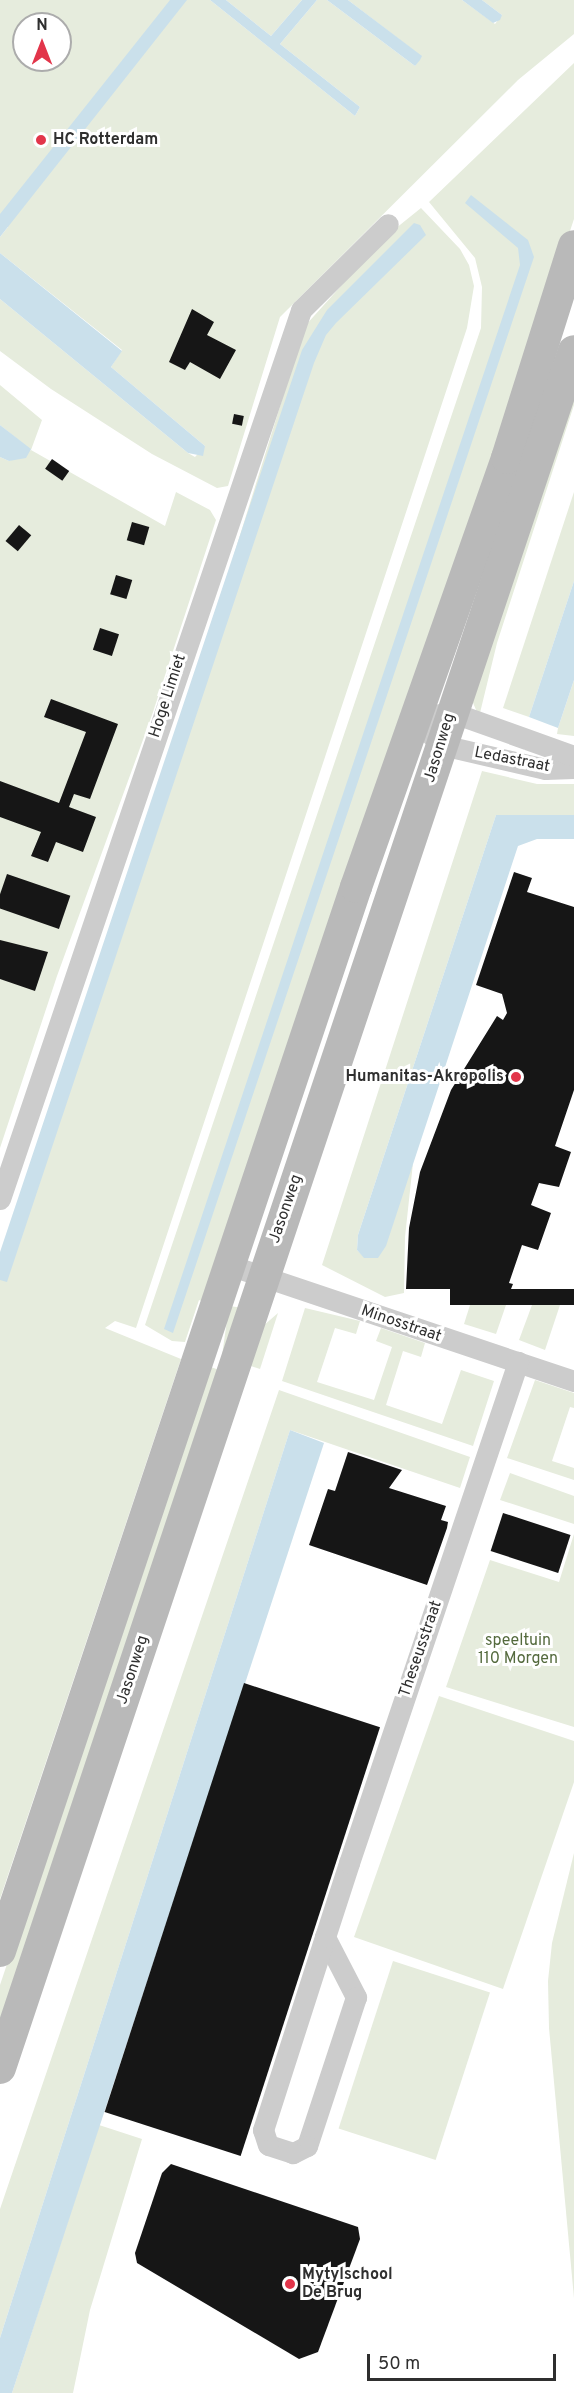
<!DOCTYPE html>
<style>
body{margin:0}
#map{position:relative;width:574px;height:2393px;overflow:hidden;background:#fff;font-family:Overpass,sans-serif}
div>[style]{position:absolute}
.green>*{inset:0;background:#e6ecdd;transform-origin:0 0}
.water>*{inset:0;background:#cae0eb}
.building>*{inset:0;background:#161616;transform-origin:0 0}
.street>*{height:21px;margin:-10.5px;padding:0 10.5px;transform-origin:10.5px;border-radius:10.5px;background:#ccc}
.secondary>*{height:32px;margin:-16px;padding:0 16px;transform-origin:16px;border-radius:16px;background:#b9b9b9}
.dots>*{width:16px;height:16px;translate:-50% -50%;box-sizing:border-box;border:3px solid #fff;border-radius:50%}
span{translate:-50% -50%;white-space:nowrap;text-align:center;line-height:1.15;-webkit-text-stroke:6px #fff;paint-order:stroke}
.poi-label{font-size:16px;color:#2f2f2f;font-weight:700}
.left{translate:0 -50%;text-align:left}
.right{translate:-100% -50%;text-align:right}
.street-label{font-size:16px;color:#2f2f2f}
.park-label{font-size:16px;color:#546a3d}
.north{position:absolute;left:12px;top:12px;width:60px;height:60px;box-sizing:border-box;background:#fff;border:2px solid #acacac;border-radius:50%;rotate:0deg;font-size:16px;font-weight:700;line-height:24px;text-align:center;color:#2f2f2f}
.north::after{content:'';display:block;margin:auto;width:21px;height:27px;background:#e2354a;clip-path:polygon(50% 0,100% 100%,50% 72%,0 100%)}
.scale{position:absolute;left:367px;top:2354px;width:189px;height:27px;box-sizing:border-box;border:3px solid #2f2f2f;border-top:0;padding-left:8px;font-size:18px;line-height:21px;white-space:nowrap;color:#2f2f2f;-webkit-text-stroke:4px #fff;paint-order:stroke}
</style>
<div id="map">
<div class="green">
<div style="clip-path:polygon(evenodd,0 0,210px 0,355px 116px,360px 107px,280px 44px,317px 0,327px 0,415px 66px,421px 56px,348px 0,462px 0,495px 24px,502px 15px,482px 0,574px 0,574px 34px,518px 80px,280px 317px,228px 486px,217px 488px,152px 454px,51px 389px,0 351px,0 299px,188px 453px,195px 457px,205px 446px,111px 367px,122px 350px,0 253px,0 237px,8px 227px,0 220px,0 0,24px 24px,60px 24px,60px 60px,24px 60px,24px 24px)"></div>
<div style="clip-path:polygon(226px 0,302px 0,271px 36px)"></div>
<div style="clip-path:polygon(574px 63px,574px 219px,210px 1305px,199px 1300px,185px 1342px,172px 1341px,145px 1325px,481px 328px,482px 287px,475px 258px,429px 202px)"></div>
<div style="clip-path:polygon(421px 208px,460px 249px,469px 265px,474px 286px,467px 328px,136px 1328px,115px 1321px,105px 1328px,181px 1359px,0 1899px,0 1272px,149px 828px,305px 326px,385px 237px)"></div>
<div style="clip-path:polygon(0 385px,42px 420px,31px 450px,165px 526px,176px 492px,210px 510px,216px 520px,152px 715px,57px 976px,0 1148px,0 457px,9px 461px,31px 450px,0 425px)"></div>
<div style="clip-path:polygon(574px 386px,574px 405px,497px 643px,479px 717px,471px 698px)"></div>
<div style="clip-path:polygon(574px 492px,574px 581px,529px 717px,503px 708px)"></div>
<div style="clip-path:polygon(574px 680px,574px 736px,557px 734px,558px 728px)"></div>
<div style="clip-path:polygon(482px 771px,537px 784px,574px 784px,574px 815px,496px 815px,358px 1235px,357px 1250px,364px 1257px,378px 1257px,413px 1163px,405px 1237px,404px 1293px,385px 1297px,322px 1265px)"></div>
<div style="clip-path:polygon(470px 1305px,506px 1305px,496px 1334px,464px 1324px)"></div>
<div style="clip-path:polygon(532px 1305px,560px 1305px,545px 1350px,519px 1340px)"></div>
<div style="left:229px;top:1306px;width:15px;height:50px;rotate:8deg"></div>
<div style="clip-path:polygon(305px 1308px,360px 1321px,356px 1334px,335px 1328px,317px 1382px,374px 1400px,392px 1347px,376px 1341px,381px 1328px,425px 1343px,421px 1357px,403px 1351px,386px 1405px,442px 1424px,461px 1370px,494px 1381px,473px 1446px,282px 1381px)"></div>
<div style="clip-path:polygon(278px 1313px,260px 1369px,245px 1364px,255px 1333px)"></div>
<div style="clip-path:polygon(208px 1366px,222px 1371px,0 2027px,0 1985px)"></div>
<div style="clip-path:polygon(535px 1380px,574px 1393px,574px 1408px,570px 1407px,552px 1461px,574px 1468px,574px 1480px,507px 1458px)"></div>
<div style="clip-path:polygon(279px 1390px,470px 1457px,460px 1488px,290px 1430px,0 2338px,0 2209px)"></div>
<div style="clip-path:polygon(510px 1473px,574px 1496px,574px 1524px,500px 1500px)"></div>
<div style="clip-path:polygon(574px 1534px,574px 1727px,446px 1687px,490px 1560px,559px 1582px)"></div>
<div style="clip-path:polygon(439px 1696px,574px 1741px,574px 1782px,503px 1989px,354px 1937px)"></div>
<div style="clip-path:polygon(574px 1853px,574px 2298px,549px 2028px,548px 1981px,552px 1943px)"></div>
<div style="left:393px;top:1961px;width:102px;height:176px;rotate:18deg"></div>
<div style="clip-path:polygon(99px 2125px,142px 2139px,90px 2310px,73px 2393px,12px 2393px)"></div>
</div>
<div class="water">
<div style="clip-path:polygon(170px 0,187px 0,0 237px,0 214px)"></div>
<div style="clip-path:polygon(210px 0,226px 0,271px 36px,302px 0,317px 0,280px 44px,360px 107px,355px 116px)"></div>
<div style="clip-path:polygon(327px 0,348px 0,422px 56px,420px 60px,415px 66px)"></div>
<div style="clip-path:polygon(462px 0,482px 0,502px 15px,500px 20px,493px 23px)"></div>
<div style="clip-path:polygon(471px 195px,528px 240px,534px 257px,173px 1333px,164px 1329px,520px 265px,518px 248px,465px 203px)"></div>
<div style="clip-path:polygon(414px 223px,420px 225px,426px 235px,336px 323px,326px 335px,314px 363px,7px 1282px,0 1280px,0 1252px,302px 350px,327px 310px)"></div>
<div style="clip-path:polygon(0 253px,122px 351px,111px 367px,205px 446px,203px 456px,188px 453px,0 299px)"></div>
<div style="clip-path:polygon(0 425px,31px 449px,26px 458px,9px 461px,0 457px)"></div>
<div style="clip-path:polygon(574px 581px,574px 680px,558px 728px,529px 717px)"></div>
<div style="clip-path:polygon(496px 815px,574px 815px,574px 839px,537px 839px,518px 846px,386px 1246px,378px 1258px,364px 1258px,357px 1250px,358px 1235px)"></div>
<div style="clip-path:polygon(290px 1430px,324px 1443px,12px 2393px,0 2393px,0 2338px)"></div>
</div>
<div class="building">
<div style="clip-path:polygon(192px 309px,214px 322px,207px 335px,236px 350px,220px 379px,190px 362px,185px 370px,169px 362px)"></div>
<div style="left:234px;top:414px;width:10px;height:10px;rotate:11deg"></div>
<div style="left:52px;top:459px;width:21px;height:12px;rotate:35deg"></div>
<div style="left:132px;top:522px;width:18px;height:19px;rotate:16deg"></div>
<div style="left:19px;top:525px;width:16px;height:21px;rotate:40deg"></div>
<div style="left:116px;top:575px;width:17px;height:20px;rotate:17deg"></div>
<div style="left:100px;top:628px;width:20px;height:23px;rotate:18deg"></div>
<div style="clip-path:polygon(51px 699px,118px 724px,90px 799px,74px 794px,69px 807px,96px 817px,83px 852px,56px 842px,48px 862px,31px 856px,41px 832px,0 817px,0 781px,59px 803px,86px 732px,44px 717px)"></div>
<div style="clip-path:polygon(514px 872px,532px 878px,527px 892px,574px 907px,574px 1090px,555px 1146px,571px 1152px,559px 1187px,539px 1183px,531px 1205px,551px 1213px,538px 1250px,522px 1245px,509px 1283px,513px 1284px,511px 1289px,574px 1289px,574px 1305px,450px 1305px,450px 1289px,406px 1289px,409px 1228px,420px 1172px,451px 1090px,497px 1016px,503px 1020px,507px 1013px,502px 994px,476px 985px)"></div>
<div style="left:7px;top:874px;width:67px;height:35px;rotate:19deg"></div>
<div style="clip-path:polygon(0 940px,48px 952px,35px 991px,0 979px)"></div>
<div style="clip-path:polygon(348px 1452px,402px 1470px,389px 1488px,446px 1506px,441px 1520px,448px 1522px,447px 1528px,427px 1585px,309px 1545px,328px 1489px,335px 1491px)"></div>
<div style="left:503px;top:1513px;width:71px;height:40px;rotate:18deg"></div>
<div style="left:244px;top:1683px;width:143px;height:451px;rotate:18deg"></div>
<div style="clip-path:polygon(171px 2164px,358px 2227px,360px 2239px,318px 2352px,299px 2359px,137px 2263px,135px 2253px,162px 2173px)"></div>
</div>
<div class="street">
<div style="left:414px;top:719px;width:38px;rotate:43deg"></div>
<div style="left:442px;top:745px;width:106px;rotate:13.1deg"></div>
<div style="left:545px;top:769px;width:29px;rotate:-2deg"></div>
<div style="left:414px;top:719px;width:38px;rotate:-11deg"></div>
<div style="left:451px;top:712px;width:131px;rotate:19.7deg"></div>
<div style="left:0;top:1199px;width:939px;rotate:-71.29deg"></div>
<div style="left:301px;top:310px;width:122px;rotate:-44.7deg"></div>
<div style="left:229px;top:1265px;width:364px;rotate:18.6deg"></div>
<div style="left:325px;top:1937px;width:68px;rotate:62.7deg"></div>
<div style="left:356px;top:1997px;width:157px;rotate:108.2deg"></div>
<div style="left:307px;top:2146px;width:16px;rotate:153deg"></div>
<div style="left:293px;top:2153px;width:26px;rotate:-162deg"></div>
<div style="left:268px;top:2145px;width:16px;rotate:-108deg"></div>
<div style="left:263px;top:2130px;width:203px;rotate:-72.2deg"></div>
<div style="left:325px;top:1937px;width:78px;rotate:-72deg"></div>
<div style="left:349px;top:1863px;width:529px;rotate:-71.36deg"></div>
</div>
<div class="secondary">
<div style="left:0;top:1951px;width:1122px;rotate:-71.5deg"></div>
<div style="left:356px;top:887px;width:455px;rotate:-70.6deg"></div>
<div style="left:507px;top:458px;width:222px;rotate:-72.5deg"></div>
<div style="left:0;top:2068px;width:1810px;rotate:-71.52deg"></div>
</div>
<div class="dots">
<div style="left:41px;top:140px;background:#e2354a"></div>
<div style="left:516px;top:1077px;background:#e2354a"></div>
<div style="left:290px;top:2284px;background:#e2354a"></div>
</div>
<div class="poi-label">
<span class="left" style="left:53px;top:140px">HC Rotterdam</span>
<span class="right" style="left:504px;top:1077px">Humanitas-Akropolis</span>
<span class="left" style="left:302px;top:2284px">Mytylschool<br>De Brug</span>
</div>
<div class="street-label">
<span style="left:168px;top:696px;rotate:-72deg">Hoge Limiet</span>
<span style="left:440px;top:748px;rotate:-73deg">Jasonweg</span>
<span style="left:512px;top:760px;rotate:11deg">Ledastraat</span>
<span style="left:286px;top:1209px;rotate:-71deg">Jasonweg</span>
<span style="left:401px;top:1324px;rotate:19deg">Minosstraat</span>
<span style="left:421px;top:1649px;rotate:-71deg">Theseusstraat</span>
<span style="left:133px;top:1670px;rotate:-72deg">Jasonweg</span>
</div>
<div class="park-label">
<span style="left:518px;top:1650px">speeltuin<br>110 Morgen</span>
</div>
<div class="north">N</div>
<div class="scale">50 m</div>
</div>
